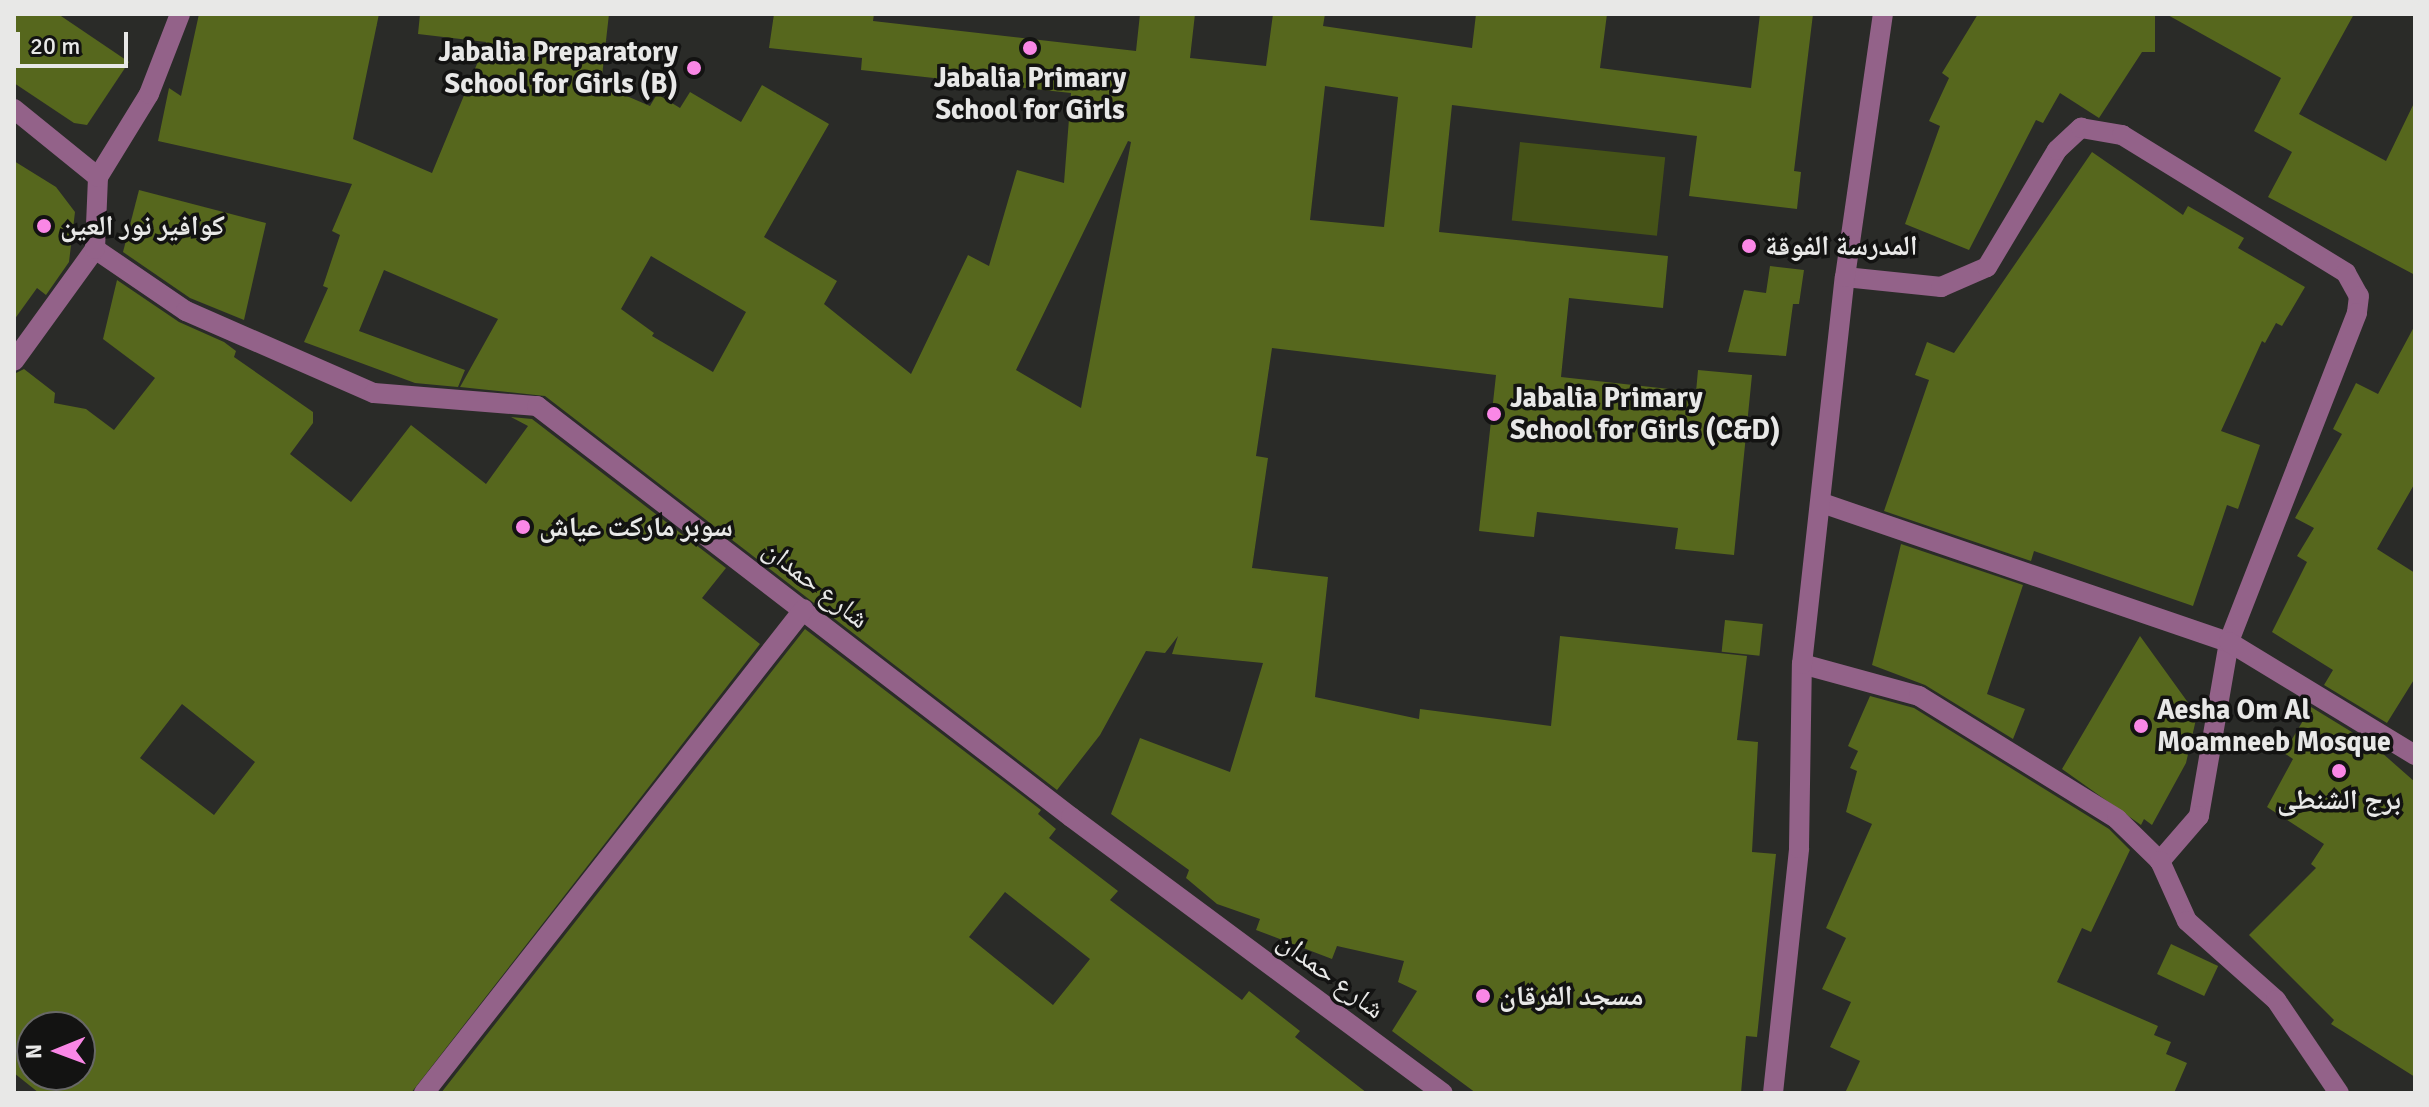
<!DOCTYPE html>
<meta charset="utf-8">
<style>
body{margin:0}
#map{position:relative;width:2429px;height:1107px;overflow:hidden;background:#2a2b28;font-family:Signika,"Noto Naskh Arabic",sans-serif}
div>[style]{position:absolute}
.green>*{inset:0;background:#455217;transform-origin:0 0}
.building>*{inset:0;background:#56671d;transform-origin:0 0}
.minor>*{height:20px;margin:-10px;padding:0 10px;transform-origin:10px;border-radius:10px;background:#936289}
.dots>*{width:22px;height:22px;translate:-50% -50%;box-sizing:border-box;border:4px solid #131312;border-radius:50%}
span{translate:-50% -50%;white-space:nowrap;text-align:center;line-height:1.15;-webkit-text-stroke:7px #131312;paint-order:stroke}
.poi-label{font-size:28px;color:#e8e8e7;font-weight:700}
.right{translate:-100% -50%;text-align:right}
.left{translate:0 -50%;text-align:left}
.street-label{font-size:28px;color:#e8e8e7}
.frame{position:absolute;inset:0;border:16px solid #e8e8e7;pointer-events:none}
.north{position:absolute;left:16px;top:1011px;width:80px;height:80px;box-sizing:border-box;background:#131312;border:2px solid #686867;border-radius:50%;rotate:269deg;font-size:22px;font-weight:700;line-height:32px;text-align:center;color:#e8e8e7}
.north::after{content:'';display:block;margin:auto;width:28px;height:36px;background:#fa87e6;clip-path:polygon(50% 0,100% 100%,50% 72%,0 100%)}
.scale{position:absolute;left:16px;top:32px;width:112px;height:36px;box-sizing:border-box;border:4px solid #e8e8e7;border-top:0;padding-left:10px;font-size:24px;line-height:28px;white-space:nowrap;color:#e8e8e7;-webkit-text-stroke:6px #131312;paint-order:stroke}
</style>
<div id="map">
<div class="green">
<div style="left:1520px;top:142px;width:146px;height:79px;rotate:6deg"></div>
</div>
<div class="building">
<div style="clip-path:polygon(14px 14px,58px 14px,129px 62px,87px 125px,74px 123px,14px 83px)"></div>
<div style="clip-path:polygon(evenodd,199px 14px,379px 14px,353px 139px,432px 173px,486px 42px,418px 34px,420px 14px,609px 14px,601px 85px,650px 106px,657px 94px,680px 108px,690px 92px,741px 122px,762px 85px,829px 124px,764px 237px,837px 281px,824px 304px,911px 374px,968px 255px,989px 266px,1017px 170px,1064px 183px,1071px 93px,861px 70px,862px 58px,769px 48px,774px 14px,874px 14px,873px 21px,1136px 51px,1140px 14px,1195px 14px,1190px 58px,1266px 66px,1273px 14px,1325px 14px,1323px 26px,1472px 48px,1476px 14px,1607px 14px,1600px 68px,1751px 88px,1760px 14px,1813px 14px,1794px 171px,1801px 172px,1797px 209px,1689px 196px,1697px 136px,1452px 105px,1439px 232px,1668px 256px,1663px 308px,1569px 298px,1561px 377px,1696px 392px,1698px 370px,1752px 375px,1734px 555px,1675px 549px,1678px 528px,1537px 512px,1534px 537px,1479px 531px,1496px 375px,1272px 348px,1256px 456px,1268px 458px,1252px 568px,1328px 577px,1315px 697px,1419px 719px,1420px 709px,1551px 726px,1560px 636px,1747px 656px,1737px 740px,1758px 742px,1752px 852px,1776px 854px,1757px 1037px,1746px 1036px,1741px 1093px,1476px 1093px,1392px 1031px,1417px 991px,1398px 982px,1404px 961px,1337px 946px,1332px 959px,1256px 930px,1260px 919px,1217px 904px,1186px 878px,1189px 870px,1111px 814px,1140px 738px,1230px 772px,1263px 663px,1172px 654px,1178px 636px,1165px 653px,1146px 651px,1100px 735px,1057px 790px,545px 396px,460px 387px,498px 319px,384px 270px,359px 331px,465px 370px,458px 387px,415px 383px,304px 342px,328px 288px,323px 286px,340px 235px,332px 231px,352px 184px,158px 141px,169px 88px,181px 96px,199px 14px,1325px 86px,1398px 97px,1384px 227px,1310px 220px,1325px 86px,199px 14px,1128px 141px,1131px 142px,1081px 408px,1016px 370px,1128px 141px,199px 14px,651px 256px,746px 312px,713px 372px,652px 336px,654px 333px,621px 309px,651px 256px)"></div>
<div style="clip-path:polygon(1978px 14px,2155px 14px,2155px 52px,2142px 52px,2099px 118px,2060px 93px,2043px 123px,2036px 120px,1969px 250px,1905px 224px,1940px 126px,1929px 121px,1949px 78px,1942px 73px)"></div>
<div style="clip-path:polygon(2166px 14px,2354px 14px,2299px 114px,2386px 161px,2415px 101px,2415px 275px,2268px 197px,2292px 152px,2254px 131px,2281px 78px)"></div>
<div style="clip-path:polygon(2092px 152px,2183px 215px,2188px 206px,2244px 238px,2238px 248px,2305px 287px,2282px 326px,2276px 323px,2265px 343px,2262px 341px,2221px 431px,2260px 445px,2238px 509px,2227px 505px,2193px 606px,2034px 551px,2031px 561px,1884px 511px,1929px 380px,1915px 375px,1927px 342px,1954px 353px)"></div>
<div style="clip-path:polygon(14px 161px,56px 187px,75px 212px,69px 262px,46px 295px,37px 288px,14px 320px)"></div>
<div style="clip-path:polygon(139px 190px,266px 223px,244px 320px,190px 298px,123px 252px)"></div>
<div style="clip-path:polygon(1770px 266px,1804px 270px,1799px 304px,1793px 304px,1786px 356px,1728px 352px,1744px 290px,1766px 293px)"></div>
<div style="clip-path:polygon(evenodd,117px 280px,179px 322px,224px 342px,236px 351px,234px 357px,313px 412px,313px 423px,290px 454px,351px 502px,411px 425px,486px 484px,528px 426px,511px 417px,532px 419px,726px 568px,702px 598px,760px 644px,411px 1093px,39px 1093px,14px 1073px,14px 374px,24px 369px,55px 393px,54px 403px,86px 409px,114px 430px,155px 378px,103px 339px,117px 280px,182px 704px,255px 762px,214px 815px,140px 758px,182px 704px,117px 280px,32px 1027px,80px 1027px,80px 1075px,32px 1075px,32px 1027px)"></div>
<div style="clip-path:polygon(2415px 325px,2415px 483px,2377px 549px,2415px 573px,2415px 678px,2387px 723px,2324px 685px,2333px 670px,2272px 632px,2307px 562px,2297px 556px,2314px 528px,2295px 518px,2342px 434px,2333px 429px,2356px 383px,2378px 394px)"></div>
<div style="clip-path:polygon(1901px 544px,2023px 585px,1987px 694px,2025px 709px,2013px 739px,1925px 685px,1872px 665px)"></div>
<div style="left:1725px;top:620px;width:38px;height:32px;rotate:6deg"></div>
<div style="clip-path:polygon(evenodd,805px 629px,1041px 810px,1038px 814px,1056px 829px,1049px 838px,1118px 891px,1110px 900px,1242px 1000px,1249px 991px,1300px 1031px,1295px 1037px,1367px 1093px,441px 1093px,805px 629px,1005px 892px,1090px 959px,1053px 1005px,969px 937px,1005px 892px)"></div>
<div style="clip-path:polygon(2140px 636px,2197px 715px,2186px 763px,2152px 825px,2144px 819px,2141px 825px,2062px 769px)"></div>
<div style="clip-path:polygon(1870px 696px,1914px 708px,2109px 829px,2130px 850px,2091px 932px,2082px 928px,2057px 982px,2158px 1026px,2154px 1035px,2171px 1042px,2166px 1054px,2187px 1063px,2174px 1093px,1845px 1093px,1860px 1061px,1830px 1047px,1851px 1002px,1822px 989px,1846px 938px,1826px 928px,1872px 824px,1846px 812px,1857px 771px,1850px 768px,1858px 751px,1848px 746px)"></div>
<div style="clip-path:polygon(2311px 707px,2373px 745px,2415px 782px,2415px 1077px,2331px 1024px,2334px 1020px,2249px 935px,2316px 868px,2311px 864px,2324px 844px,2267px 807px,2293px 759px,2284px 753px)"></div>
<div style="left:2171px;top:944px;width:52px;height:33px;rotate:25deg"></div>
</div>
<div class="minor">
<div style="left:14px;top:109px;width:108px;rotate:39deg"></div>
<div style="left:95px;top:249px;width:110px;rotate:34.3deg"></div>
<div style="left:186px;top:311px;width:205px;rotate:23.6deg"></div>
<div style="left:374px;top:393px;width:164px;rotate:4.6deg"></div>
<div style="left:537px;top:406px;width:674px;rotate:37.58deg"></div>
<div style="left:1071px;top:817px;width:463px;rotate:36.6deg"></div>
<div style="left:1845px;top:277px;width:97px;rotate:5.9deg"></div>
<div style="left:1941px;top:287px;width:50px;rotate:-23.5deg"></div>
<div style="left:1987px;top:267px;width:136px;rotate:-59.1deg"></div>
<div style="left:2057px;top:150px;width:33px;rotate:-43deg"></div>
<div style="left:2081px;top:128px;width:42px;rotate:9.7deg"></div>
<div style="left:2122px;top:135px;width:263px;rotate:31.6deg"></div>
<div style="left:2346px;top:273px;width:26px;rotate:61deg"></div>
<div style="left:2359px;top:296px;width:17px;rotate:97deg"></div>
<div style="left:2357px;top:313px;width:353px;rotate:111.3deg"></div>
<div style="left:2229px;top:642px;width:177px;rotate:99.8deg"></div>
<div style="left:2199px;top:816px;width:60px;rotate:130.9deg"></div>
<div style="left:14px;top:361px;width:138px;rotate:-54.1deg"></div>
<div style="left:95px;top:249px;width:72px;rotate:-87.6deg"></div>
<div style="left:98px;top:177px;width:97px;rotate:-58.4deg"></div>
<div style="left:149px;top:94px;width:86px;rotate:-68.8deg"></div>
<div style="left:1822px;top:503px;width:430px;rotate:18.9deg"></div>
<div style="left:2229px;top:642px;width:218px;rotate:31.3deg"></div>
<div style="left:1802px;top:664px;width:121px;rotate:15.3deg"></div>
<div style="left:1919px;top:696px;width:233px;rotate:31.8deg"></div>
<div style="left:2117px;top:819px;width:60px;rotate:44.3deg"></div>
<div style="left:2160px;top:861px;width:66px;rotate:65.8deg"></div>
<div style="left:2187px;top:921px;width:119px;rotate:41.6deg"></div>
<div style="left:2276px;top:1000px;width:112px;rotate:55.9deg"></div>
<div style="left:424px;top:1093px;width:615px;rotate:-51.86deg"></div>
<div style="left:1773px;top:1093px;width:246px;rotate:-83.9deg"></div>
<div style="left:1799px;top:848px;width:184px;rotate:-89.1deg"></div>
<div style="left:1802px;top:664px;width:389px;rotate:-83.7deg"></div>
<div style="left:1845px;top:277px;width:266px;rotate:-81.8deg"></div>
</div>
<div class="dots">
<div style="left:1030px;top:48px;background:#fa87e6"></div>
<div style="left:694px;top:68px;background:#fa87e6"></div>
<div style="left:44px;top:226px;background:#fa87e6"></div>
<div style="left:1749px;top:246px;background:#fa87e6"></div>
<div style="left:1494px;top:414px;background:#fa87e6"></div>
<div style="left:523px;top:527px;background:#fa87e6"></div>
<div style="left:2141px;top:726px;background:#fa87e6"></div>
<div style="left:2339px;top:771px;background:#fa87e6"></div>
<div style="left:1483px;top:996px;background:#fa87e6"></div>
</div>
<div class="poi-label">
<span class="right" style="left:678px;top:68px">Jabalia Preparatory<br>School for Girls (B)</span>
<span style="left:1030px;top:94px">Jabalia Primary<br>School for Girls</span>
<span class="left" style="left:60px;top:226px">كوافير نور العين</span>
<span class="left" style="left:1765px;top:246px">المدرسة الفوقة</span>
<span class="left" style="left:1510px;top:414px">Jabalia Primary<br>School for Girls (C&amp;D)</span>
<span class="left" style="left:539px;top:527px">سوبر ماركت عياش</span>
<span class="left" style="left:2157px;top:726px">Aesha Om Al<br>Moamneeb Mosque</span>
<span style="left:2339px;top:800px">برج الشنطى</span>
<span class="left" style="left:1499px;top:996px">مسجد الفرقان</span>
</div>
<div class="street-label">
<span style="left:816px;top:584px;rotate:38deg">شارع حمدان</span>
<span style="left:1331px;top:975px;rotate:37deg">شارع حمدان</span>
</div>
<div class="frame"></div>
<div class="north">N</div>
<div class="scale">20 m</div>
</div>
